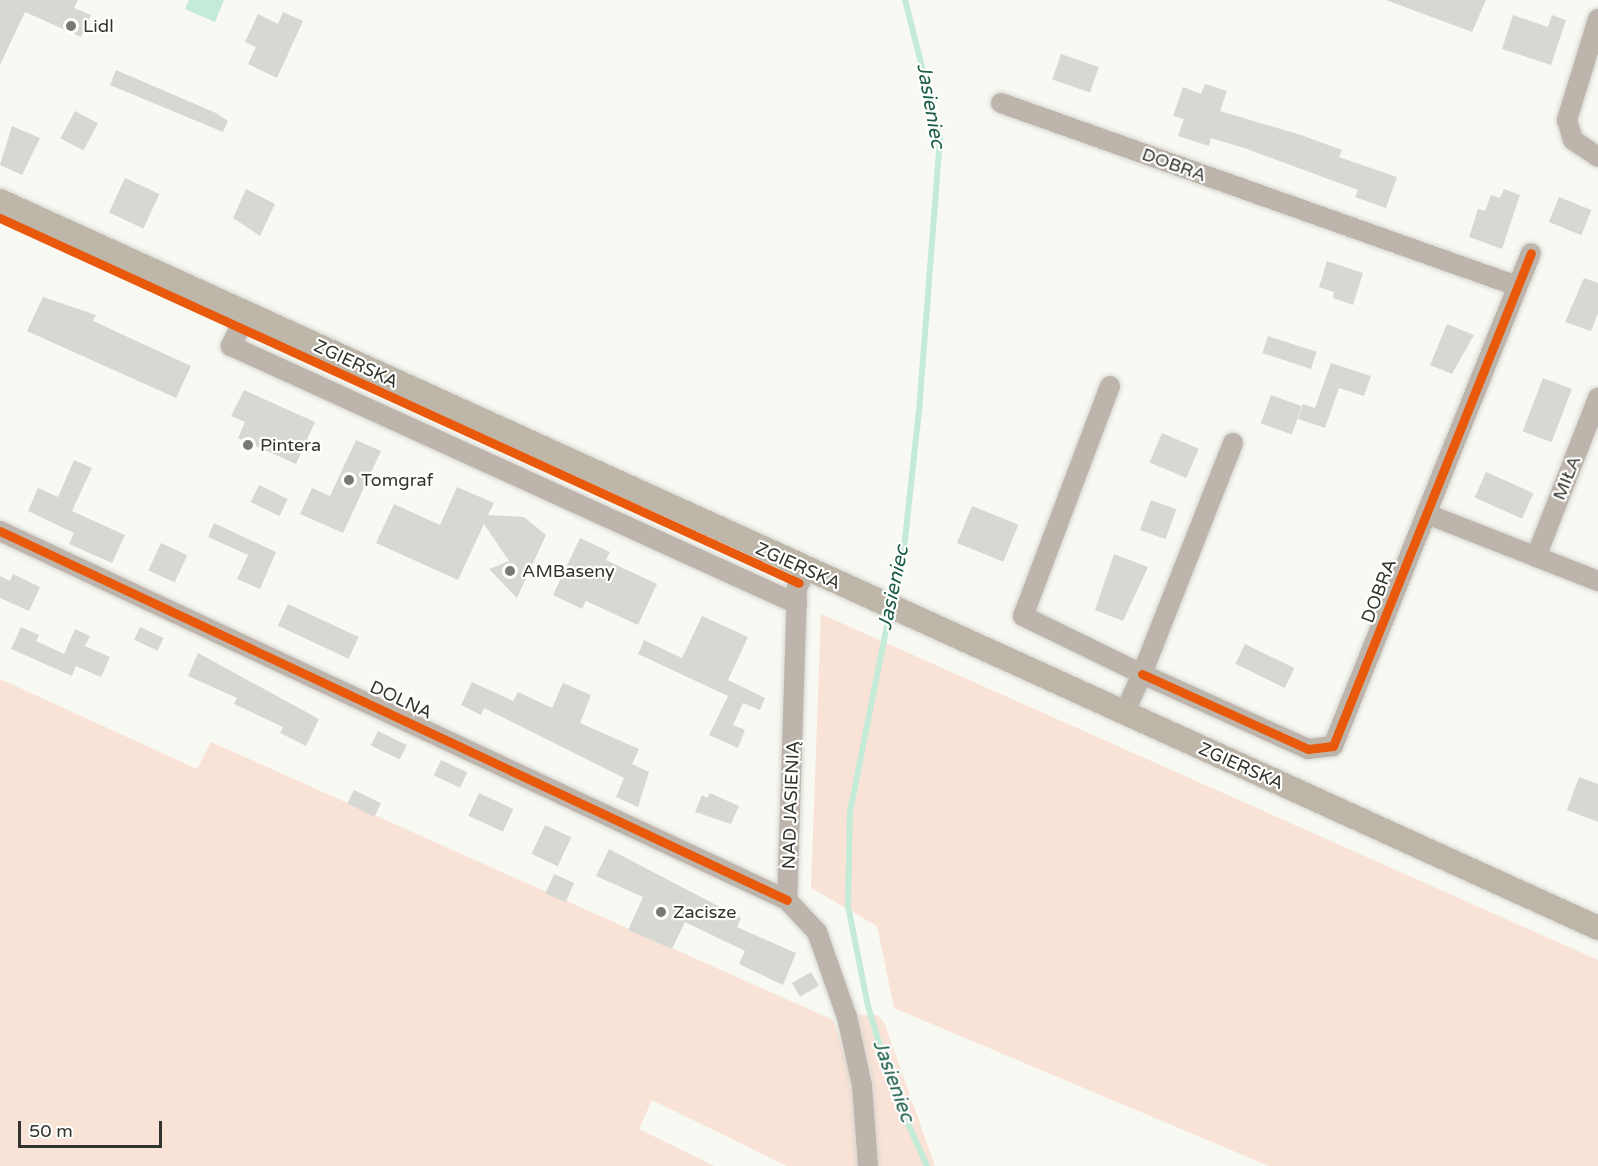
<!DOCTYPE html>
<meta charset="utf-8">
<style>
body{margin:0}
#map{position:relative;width:1598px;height:1166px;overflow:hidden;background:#f9f9f3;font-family:"Varela Round",sans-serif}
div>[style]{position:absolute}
.green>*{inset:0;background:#f9e2d6}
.water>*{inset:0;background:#c4ead8}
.stream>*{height:6px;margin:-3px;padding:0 3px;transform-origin:3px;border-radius:3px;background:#c4ead8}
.building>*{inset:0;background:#d7d8d4;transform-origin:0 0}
.roads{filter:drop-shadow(0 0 2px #d5d5d1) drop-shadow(0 0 2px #d5d5d1)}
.minor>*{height:20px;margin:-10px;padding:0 10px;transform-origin:10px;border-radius:10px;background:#bdb5ab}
.major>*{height:24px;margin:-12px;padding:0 12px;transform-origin:12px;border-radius:12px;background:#beb6a9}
.cycleway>*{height:9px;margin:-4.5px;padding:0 4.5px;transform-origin:4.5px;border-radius:4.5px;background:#e8590c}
.dots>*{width:16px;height:16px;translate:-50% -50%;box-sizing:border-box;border:3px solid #fffffe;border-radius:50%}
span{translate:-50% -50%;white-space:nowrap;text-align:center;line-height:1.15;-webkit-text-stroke:4.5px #fffffe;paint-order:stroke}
.poi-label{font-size:18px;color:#33332f}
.left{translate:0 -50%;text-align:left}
.street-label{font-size:18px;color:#33332f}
.water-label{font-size:20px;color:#1e5e49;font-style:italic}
.scale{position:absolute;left:18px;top:1121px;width:144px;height:27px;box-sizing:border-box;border:3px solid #33332f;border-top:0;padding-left:8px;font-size:18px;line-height:21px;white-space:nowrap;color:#33332f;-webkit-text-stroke:4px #fffffe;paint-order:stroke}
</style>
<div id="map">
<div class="green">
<div style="clip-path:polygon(821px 614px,1598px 960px,1598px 1166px,1269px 1166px,894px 1008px,877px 926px,811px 888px)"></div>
<div style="clip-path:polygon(0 679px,197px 769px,211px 742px,833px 1020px,854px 1086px,857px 1166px,787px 1166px,652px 1100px,639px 1129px,714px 1166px,0 1166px)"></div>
<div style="clip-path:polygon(857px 1015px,877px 1015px,884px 1022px,935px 1166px,875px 1166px,872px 1079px)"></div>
</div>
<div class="water">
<div style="clip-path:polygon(189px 0,224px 0,215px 22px,185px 9px)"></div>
</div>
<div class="stream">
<div style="left:893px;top:601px;width:35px;rotate:-75deg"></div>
<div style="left:902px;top:567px;width:157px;rotate:-83.8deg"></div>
<div style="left:919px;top:411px;width:274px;rotate:-85.6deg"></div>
<div style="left:940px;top:138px;width:142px;rotate:-104.2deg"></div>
<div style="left:890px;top:610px;width:206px;rotate:101.2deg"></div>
<div style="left:850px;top:812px;width:94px;rotate:91.2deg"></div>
<div style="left:848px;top:906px;width:102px;rotate:78.7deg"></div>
<div style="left:868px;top:1006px;width:88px;rotate:73.4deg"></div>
<div style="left:893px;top:1090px;width:83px;rotate:65.9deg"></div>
</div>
<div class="building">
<div style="clip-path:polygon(0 0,78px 0,74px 8px,91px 15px,81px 37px,25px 12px,0 65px)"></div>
<div style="clip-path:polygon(1386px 0,1486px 0,1472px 32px)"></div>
<div style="clip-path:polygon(283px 12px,303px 21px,277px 78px,248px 64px,256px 47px,245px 42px,258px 14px,278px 24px)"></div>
<div style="clip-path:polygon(1513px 15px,1548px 27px,1552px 15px,1566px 20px,1551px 65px,1502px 49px)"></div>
<div style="left:1061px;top:54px;width:40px;height:27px;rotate:19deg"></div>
<div style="clip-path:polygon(116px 70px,216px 113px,228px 121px,223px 132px,110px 85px)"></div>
<div style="clip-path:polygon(1205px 84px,1227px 91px,1220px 111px,1301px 135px,1342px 150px,1339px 157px,1397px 177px,1386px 208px,1355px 197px,1358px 190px,1244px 148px,1211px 138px,1209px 146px,1178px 136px,1184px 119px,1173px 116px,1183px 87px,1201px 94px)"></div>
<div style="left:75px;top:111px;width:26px;height:31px;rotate:28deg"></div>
<div style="clip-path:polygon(12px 126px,40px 138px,22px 175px,0 165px)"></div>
<div style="left:125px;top:178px;width:38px;height:38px;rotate:25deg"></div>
<div style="clip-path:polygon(246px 189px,275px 204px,260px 236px,233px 218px)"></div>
<div style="clip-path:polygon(1504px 189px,1520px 195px,1502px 249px,1469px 237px,1478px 209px,1485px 211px,1491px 195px,1500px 198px)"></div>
<div style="left:1559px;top:197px;width:35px;height:27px;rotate:22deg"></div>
<div style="clip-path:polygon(1327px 261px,1363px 273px,1353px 305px,1333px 298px,1334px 292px,1319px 287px)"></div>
<div style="clip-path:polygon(1584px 278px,1598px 283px,1598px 313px,1591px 331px,1565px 322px)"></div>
<div style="clip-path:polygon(43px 297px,96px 315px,93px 321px,191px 366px,176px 398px,27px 331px)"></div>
<div style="clip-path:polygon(1447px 324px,1474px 335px,1452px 374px,1430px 365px)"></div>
<div style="left:1268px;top:336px;width:51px;height:18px;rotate:18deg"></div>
<div style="clip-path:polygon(1331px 363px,1371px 376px,1364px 396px,1339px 388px,1325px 428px,1298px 419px,1303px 404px,1315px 408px)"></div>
<div style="left:1543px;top:378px;width:31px;height:57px;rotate:21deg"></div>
<div style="clip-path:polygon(244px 390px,315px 422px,296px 464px,238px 438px,245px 422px,231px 416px)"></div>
<div style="left:1271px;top:395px;width:33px;height:30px;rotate:20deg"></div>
<div style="left:1162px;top:433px;width:40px;height:32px;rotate:23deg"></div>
<div style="clip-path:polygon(356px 440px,381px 451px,343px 533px,300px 514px,312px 488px,330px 496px)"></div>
<div style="clip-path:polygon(74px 460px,92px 468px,72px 511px,125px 535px,112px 563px,69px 544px,74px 533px,28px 511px,38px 488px,58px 497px)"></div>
<div style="left:1486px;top:472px;width:52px;height:28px;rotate:24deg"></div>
<div style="left:259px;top:485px;width:32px;height:19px;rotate:26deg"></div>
<div style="clip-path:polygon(457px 487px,494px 503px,488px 515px,524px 517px,546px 535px,517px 598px,489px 569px,509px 561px,484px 524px,458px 580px,376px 543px,394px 504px,440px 525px)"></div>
<div style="left:1151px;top:500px;width:27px;height:32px;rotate:20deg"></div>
<div style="left:972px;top:506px;width:50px;height:40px;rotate:22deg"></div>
<div style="clip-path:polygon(214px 523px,276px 552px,260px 589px,237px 579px,248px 555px,208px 537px)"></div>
<div style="clip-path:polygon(580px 538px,610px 552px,606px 560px,657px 584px,638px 625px,586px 601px,582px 609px,553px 595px)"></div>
<div style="left:161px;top:543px;width:29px;height:30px;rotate:25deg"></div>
<div style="clip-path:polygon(1114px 554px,1148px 567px,1123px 621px,1095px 610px)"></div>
<div style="clip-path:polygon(13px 574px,40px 587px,29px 611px,0 598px,0 576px,10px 581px)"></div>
<div style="left:288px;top:604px;width:78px;height:24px;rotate:25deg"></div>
<div style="clip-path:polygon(702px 616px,748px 637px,728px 680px,765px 698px,760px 710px,743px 703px,733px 725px,745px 730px,738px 748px,709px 735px,728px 696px,638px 654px,644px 640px,682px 658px)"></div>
<div style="clip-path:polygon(21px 627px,39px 635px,36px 641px,64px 654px,75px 629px,90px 636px,85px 646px,110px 657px,101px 677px,76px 666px,72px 676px,11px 649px)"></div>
<div style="left:140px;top:627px;width:26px;height:14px;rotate:25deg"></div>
<div style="left:1245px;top:644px;width:55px;height:22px;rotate:26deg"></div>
<div style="clip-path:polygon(198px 653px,319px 719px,306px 746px,280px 733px,283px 727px,234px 704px,237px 698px,188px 676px)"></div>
<div style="clip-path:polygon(472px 682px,513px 701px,518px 692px,552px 708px,563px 683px,591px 695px,580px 723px,639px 749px,632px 764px,649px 772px,638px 807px,616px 797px,624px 778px,484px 708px,481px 715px,461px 705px)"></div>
<div style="left:378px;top:731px;width:32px;height:16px;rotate:26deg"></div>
<div style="left:441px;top:760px;width:29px;height:17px;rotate:25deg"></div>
<div style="clip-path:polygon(1579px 777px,1598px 784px,1598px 822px,1567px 810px)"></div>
<div style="left:354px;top:790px;width:30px;height:15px;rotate:26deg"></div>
<div style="left:479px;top:793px;width:38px;height:25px;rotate:25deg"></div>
<div style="clip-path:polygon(710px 793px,739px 806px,731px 824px,695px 812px,702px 795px,707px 798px)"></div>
<div style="left:545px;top:825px;width:29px;height:32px;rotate:25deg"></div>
<div style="clip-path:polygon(609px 849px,741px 918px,737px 927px,796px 953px,783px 985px,739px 964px,745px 951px,685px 922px,672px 949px,628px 930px,643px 897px,596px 876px)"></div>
<div style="left:554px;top:874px;width:22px;height:21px;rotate:24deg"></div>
<div style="left:811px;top:972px;width:16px;height:22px;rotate:60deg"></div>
</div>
<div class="roads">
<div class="minor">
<div style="left:1598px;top:19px;width:106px;rotate:107.1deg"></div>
<div style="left:1567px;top:120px;width:21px;rotate:73deg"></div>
<div style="left:1573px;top:140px;width:30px;rotate:34deg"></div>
<div style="left:1001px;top:103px;width:547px;rotate:19.53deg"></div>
<div style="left:247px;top:314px;width:36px;rotate:117deg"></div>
<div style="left:231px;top:346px;width:622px;rotate:24.5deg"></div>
<div style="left:1110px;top:386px;width:246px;rotate:110.7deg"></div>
<div style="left:1023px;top:616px;width:132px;rotate:26deg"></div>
<div style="left:1142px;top:674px;width:44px;rotate:114.2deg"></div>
<div style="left:1233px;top:443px;width:248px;rotate:111.5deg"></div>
<div style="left:1142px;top:674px;width:182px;rotate:24.3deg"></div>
<div style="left:1308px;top:749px;width:25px;rotate:-7deg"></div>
<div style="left:1333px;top:746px;width:531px;rotate:-68.12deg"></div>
<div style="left:1427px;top:514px;width:184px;rotate:21.4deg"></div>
<div style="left:0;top:531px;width:869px;rotate:25.12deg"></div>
<div style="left:1536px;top:557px;width:171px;rotate:-68.7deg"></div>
<div style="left:806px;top:570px;width:20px;rotate:117deg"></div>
<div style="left:797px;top:588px;width:312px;rotate:91.8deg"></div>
<div style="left:787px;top:900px;width:44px;rotate:46.8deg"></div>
<div style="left:817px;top:932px;width:90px;rotate:70.6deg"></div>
<div style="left:847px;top:1017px;width:70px;rotate:77.6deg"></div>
<div style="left:862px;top:1085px;width:81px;rotate:85.8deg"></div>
</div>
<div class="major">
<div style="left:0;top:201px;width:1756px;rotate:24.46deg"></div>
</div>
</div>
<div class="cycleway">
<div style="left:0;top:218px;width:878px;rotate:24.55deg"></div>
<div style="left:0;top:531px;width:869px;rotate:25.12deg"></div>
<div style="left:1142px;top:674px;width:182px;rotate:24.3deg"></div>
<div style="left:1308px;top:749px;width:25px;rotate:-7deg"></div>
<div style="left:1333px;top:746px;width:531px;rotate:-68.12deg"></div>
</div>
<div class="dots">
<div style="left:71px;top:26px;background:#787874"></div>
<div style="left:248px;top:445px;background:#787874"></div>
<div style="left:349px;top:480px;background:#787874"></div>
<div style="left:510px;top:571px;background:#787874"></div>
<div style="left:661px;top:912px;background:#787874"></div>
</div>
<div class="poi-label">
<span class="left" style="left:83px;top:26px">Lidl</span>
<span class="left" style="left:260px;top:445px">Pintera</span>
<span class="left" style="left:361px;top:480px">Tomgraf</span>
<span class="left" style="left:522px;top:571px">AMBaseny</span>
<span class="left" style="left:673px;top:912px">Zacisze</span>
</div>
<div class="street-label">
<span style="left:1174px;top:165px;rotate:20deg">DOBRA</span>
<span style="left:356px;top:364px;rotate:25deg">ZGIERSKA</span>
<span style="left:1567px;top:478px;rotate:-68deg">MIŁA</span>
<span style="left:798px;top:566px;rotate:24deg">ZGIERSKA</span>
<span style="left:1379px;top:591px;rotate:-69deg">DOBRA</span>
<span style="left:401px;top:700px;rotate:25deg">DOLNA</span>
<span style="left:1241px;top:766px;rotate:24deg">ZGIERSKA</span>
<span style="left:791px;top:805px;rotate:-88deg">NAD JASIENIĄ</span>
</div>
<div class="water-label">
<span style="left:930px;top:106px;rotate:80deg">Jasieniec</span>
<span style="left:894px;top:588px;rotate:-78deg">Jasieniec</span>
<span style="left:893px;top:1081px;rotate:70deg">Jasieniec</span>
</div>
<div class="scale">50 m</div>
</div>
